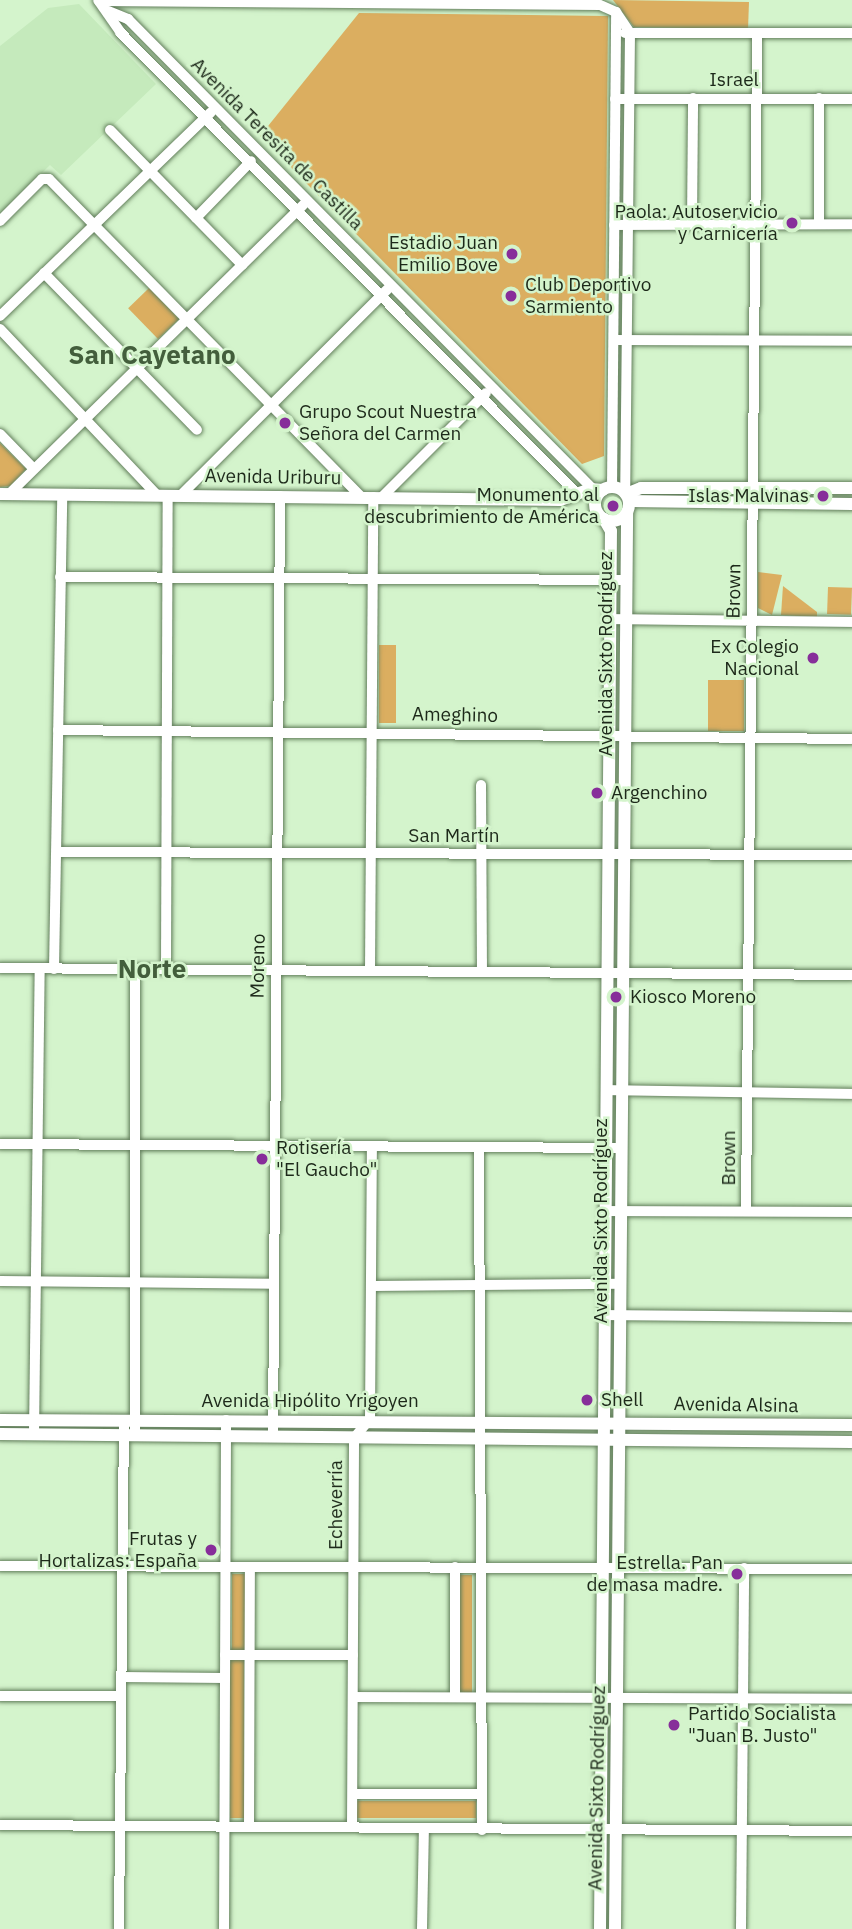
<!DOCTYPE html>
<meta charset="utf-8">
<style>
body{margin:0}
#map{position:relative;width:852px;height:1929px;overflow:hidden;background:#d4f4cc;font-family:"IBM Plex Sans",sans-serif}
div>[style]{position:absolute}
.built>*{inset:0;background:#c5eabc}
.green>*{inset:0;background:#dbae60;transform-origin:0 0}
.roads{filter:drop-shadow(0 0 2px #627e5b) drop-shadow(0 0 2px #627e5b)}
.minor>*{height:10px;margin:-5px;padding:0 5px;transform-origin:5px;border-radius:5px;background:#fff}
.major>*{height:12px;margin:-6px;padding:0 6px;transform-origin:6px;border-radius:6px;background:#fff}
.major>.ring{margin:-6px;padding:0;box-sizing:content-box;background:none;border:12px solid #fff;border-radius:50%}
.dots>*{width:19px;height:19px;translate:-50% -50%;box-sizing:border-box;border:4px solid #d4f4cc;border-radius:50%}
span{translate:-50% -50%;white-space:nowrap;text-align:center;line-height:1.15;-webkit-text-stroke:5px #d4f4cc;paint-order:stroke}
.street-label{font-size:19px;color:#1d291a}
.poi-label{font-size:19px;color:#1d291a}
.right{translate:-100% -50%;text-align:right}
.left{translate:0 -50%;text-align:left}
.district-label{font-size:26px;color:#435e3c;font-weight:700}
</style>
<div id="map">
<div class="built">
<div style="clip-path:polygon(79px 4px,156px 84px,61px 175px,50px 165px,0 214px,0 46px,48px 8px)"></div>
</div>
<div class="green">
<div style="clip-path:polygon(613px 0,749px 2px,748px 29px,634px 27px)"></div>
<div style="clip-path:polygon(359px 13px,608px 16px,604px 456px,582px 464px,260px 136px)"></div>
<div style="left:149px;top:288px;width:43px;height:29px;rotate:46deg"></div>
<div style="clip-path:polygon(0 443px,26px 469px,10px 486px,0 487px)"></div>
<div style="clip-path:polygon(758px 572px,782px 575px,772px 615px,758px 608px)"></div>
<div style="clip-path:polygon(783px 586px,817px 612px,817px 617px,781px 615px)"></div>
<div style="left:828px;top:587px;width:24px;height:27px;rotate:2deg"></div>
<div style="left:379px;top:645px;width:17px;height:78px"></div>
<div style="left:708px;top:680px;width:36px;height:51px"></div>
<div style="left:232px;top:1574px;width:13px;height:76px"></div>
<div style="left:458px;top:1575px;width:14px;height:118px"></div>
<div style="left:230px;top:1659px;width:14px;height:159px"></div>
<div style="left:357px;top:1801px;width:119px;height:17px"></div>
</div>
<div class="roads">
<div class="minor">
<div style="left:98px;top:0;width:39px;rotate:55deg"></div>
<div style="left:120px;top:32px;width:650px;rotate:45.31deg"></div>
<div style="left:99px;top:1px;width:501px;rotate:0.46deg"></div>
<div style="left:600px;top:5px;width:17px;rotate:24deg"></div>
<div style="left:616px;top:12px;width:25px;rotate:56deg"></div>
<div style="left:630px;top:33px;width:459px;rotate:90.6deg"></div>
<div style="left:108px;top:11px;width:22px;rotate:22deg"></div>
<div style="left:128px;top:19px;width:661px;rotate:45.31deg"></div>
<div style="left:625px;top:33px;width:227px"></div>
<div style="left:819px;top:98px;width:125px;rotate:90deg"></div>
<div style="left:615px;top:99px;width:237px"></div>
<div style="left:110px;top:130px;width:189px;rotate:45.6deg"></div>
<div style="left:196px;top:218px;width:79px;rotate:-46deg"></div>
<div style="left:0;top:221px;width:59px;rotate:-45deg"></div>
<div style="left:42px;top:179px;width:7px"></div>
<div style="left:49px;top:179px;width:445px;rotate:45.5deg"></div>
<div style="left:692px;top:223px;width:125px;rotate:-89.5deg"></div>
<div style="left:614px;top:225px;width:238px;rotate:-0.2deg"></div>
<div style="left:44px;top:273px;width:219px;rotate:45.7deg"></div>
<div style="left:0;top:316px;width:293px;rotate:-44deg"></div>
<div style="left:0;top:329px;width:230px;rotate:46.6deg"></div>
<div style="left:614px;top:340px;width:238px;rotate:0.2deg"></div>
<div style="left:0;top:434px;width:46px;rotate:45.9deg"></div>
<div style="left:612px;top:487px;width:475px;rotate:-89.5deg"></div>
<div style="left:9px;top:494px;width:412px;rotate:-44.5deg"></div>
<div style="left:181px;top:495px;width:291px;rotate:-44.9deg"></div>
<div style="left:382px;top:497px;width:147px;rotate:-45deg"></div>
<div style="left:60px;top:577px;width:566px;rotate:0.3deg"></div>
<div style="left:611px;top:619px;width:241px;rotate:0.7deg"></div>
<div style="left:58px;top:730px;width:794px;rotate:0.65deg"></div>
<div style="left:481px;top:785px;width:187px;rotate:89.7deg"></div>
<div style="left:57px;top:852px;width:795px;rotate:0.22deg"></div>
<div style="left:0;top:968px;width:852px;rotate:0.47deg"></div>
<div style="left:54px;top:969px;width:475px;rotate:-89deg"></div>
<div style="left:135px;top:969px;width:466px;rotate:90deg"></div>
<div style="left:166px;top:969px;width:474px;rotate:-89.8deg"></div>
<div style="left:370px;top:971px;width:474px;rotate:-89.6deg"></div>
<div style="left:606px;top:1090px;width:246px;rotate:0.9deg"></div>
<div style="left:0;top:1144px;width:621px;rotate:0.37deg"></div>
<div style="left:479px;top:1148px;width:682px;rotate:89.75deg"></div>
<div style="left:605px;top:1211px;width:247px;rotate:0.2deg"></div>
<div style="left:746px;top:1211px;width:1178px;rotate:-89.46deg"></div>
<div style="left:0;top:1281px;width:274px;rotate:0.6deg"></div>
<div style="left:372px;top:1286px;width:248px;rotate:-0.5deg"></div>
<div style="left:604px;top:1315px;width:248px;rotate:0.5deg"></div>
<div style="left:34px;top:1434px;width:466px;rotate:-89.3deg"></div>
<div style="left:273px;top:1436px;width:940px;rotate:-89.57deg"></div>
<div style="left:0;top:1566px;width:852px;rotate:0.2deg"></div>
<div style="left:225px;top:1655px;width:128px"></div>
<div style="left:121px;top:1677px;width:104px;rotate:0.6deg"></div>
<div style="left:0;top:1696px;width:121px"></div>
<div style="left:353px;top:1697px;width:499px;rotate:0.2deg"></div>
<div style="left:455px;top:1697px;width:130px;rotate:-90deg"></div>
<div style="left:353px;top:1794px;width:129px"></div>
<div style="left:0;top:1825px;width:852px;rotate:0.4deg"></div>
<div style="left:249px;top:1826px;width:259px;rotate:-89.8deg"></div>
<div style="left:352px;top:1827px;width:389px;rotate:-89.7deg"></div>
<div style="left:354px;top:1438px;width:25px;rotate:-50deg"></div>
<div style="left:370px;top:1419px;width:273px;rotate:-89.6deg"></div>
<div style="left:119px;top:1929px;width:509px;rotate:-89.44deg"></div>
<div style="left:224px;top:1929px;width:509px;rotate:-89.77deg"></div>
<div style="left:422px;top:1929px;width:101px;rotate:-88.9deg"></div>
<div style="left:741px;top:1929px;width:361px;rotate:-89.5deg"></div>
</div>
<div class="major">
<div class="ring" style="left:595px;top:487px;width:22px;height:22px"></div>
<div style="left:0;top:494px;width:560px;rotate:0.61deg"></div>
<div style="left:560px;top:500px;width:32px;rotate:-20deg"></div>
<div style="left:590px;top:489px;width:13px;rotate:4deg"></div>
<div style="left:626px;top:494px;width:16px;rotate:-22deg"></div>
<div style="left:641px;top:488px;width:211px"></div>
<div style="left:629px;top:501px;width:223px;rotate:0.8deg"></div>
<div style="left:0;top:1420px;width:852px;rotate:0.34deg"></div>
<div style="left:0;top:1434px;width:852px;rotate:0.54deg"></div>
<div style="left:600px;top:1929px;width:1398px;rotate:-89.55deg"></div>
<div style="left:611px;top:531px;width:14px;rotate:-120deg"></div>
<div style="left:615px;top:1929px;width:1416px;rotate:-89.51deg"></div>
</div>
</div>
<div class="dots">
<div style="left:792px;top:223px;background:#872e9a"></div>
<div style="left:512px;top:254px;background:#872e9a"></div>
<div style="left:511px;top:296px;background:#872e9a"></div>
<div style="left:285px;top:423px;background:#872e9a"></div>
<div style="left:823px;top:496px;background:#872e9a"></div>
<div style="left:613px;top:506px;background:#872e9a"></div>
<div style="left:813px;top:658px;background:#872e9a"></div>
<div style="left:597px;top:793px;background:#872e9a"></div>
<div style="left:616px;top:997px;background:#872e9a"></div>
<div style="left:262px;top:1159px;background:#872e9a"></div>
<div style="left:587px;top:1400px;background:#872e9a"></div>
<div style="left:211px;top:1550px;background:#872e9a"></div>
<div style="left:737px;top:1574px;background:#872e9a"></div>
<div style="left:674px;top:1725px;background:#872e9a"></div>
</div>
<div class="street-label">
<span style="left:734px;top:80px">Israel</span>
<span style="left:277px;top:144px;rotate:45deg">Avenida Teresita de Castilla</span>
<span style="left:273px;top:477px;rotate:1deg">Avenida Uriburu</span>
<span style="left:734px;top:591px;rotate:-89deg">Brown</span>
<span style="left:606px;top:654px;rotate:-90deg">Avenida Sixto Rodríguez</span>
<span style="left:455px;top:715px;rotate:1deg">Ameghino</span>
<span style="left:454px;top:836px">San Martín</span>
<span style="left:258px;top:966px;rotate:-89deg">Moreno</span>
<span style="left:729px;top:1158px;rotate:-90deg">Brown</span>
<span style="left:601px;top:1221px;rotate:-90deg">Avenida Sixto Rodríguez</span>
<span style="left:310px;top:1401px">Avenida Hipólito Yrigoyen</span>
<span style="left:736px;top:1405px;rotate:1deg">Avenida Alsina</span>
<span style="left:336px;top:1505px;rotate:-90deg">Echeverría</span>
<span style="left:597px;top:1788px;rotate:-89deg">Avenida Sixto Rodríguez</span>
</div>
<div class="poi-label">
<span class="right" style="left:778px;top:223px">Paola: Autoservicio<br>y Carnicería</span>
<span class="right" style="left:498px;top:254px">Estadio Juan<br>Emilio Bove</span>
<span class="left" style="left:525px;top:296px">Club Deportivo<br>Sarmiento</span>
<span class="left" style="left:299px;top:423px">Grupo Scout Nuestra<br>Señora del Carmen</span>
<span class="right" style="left:599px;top:506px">Monumento al<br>descubrimiento de América</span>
<span class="right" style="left:809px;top:496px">Islas Malvinas</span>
<span class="right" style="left:799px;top:658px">Ex Colegio<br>Nacional</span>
<span class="left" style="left:611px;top:793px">Argenchino</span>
<span class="left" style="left:630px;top:997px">Kiosco Moreno</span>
<span class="left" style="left:276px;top:1159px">Rotisería<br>"El Gaucho"</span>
<span class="left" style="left:601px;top:1400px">Shell</span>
<span class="right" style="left:197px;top:1550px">Frutas y<br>Hortalizas: España</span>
<span class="right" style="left:723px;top:1574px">Estrella. Pan<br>de masa madre.</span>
<span class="left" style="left:688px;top:1725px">Partido Socialista<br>"Juan B. Justo"</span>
</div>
<div class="district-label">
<span style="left:152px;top:355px">San Cayetano</span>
<span style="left:152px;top:969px">Norte</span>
</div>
</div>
